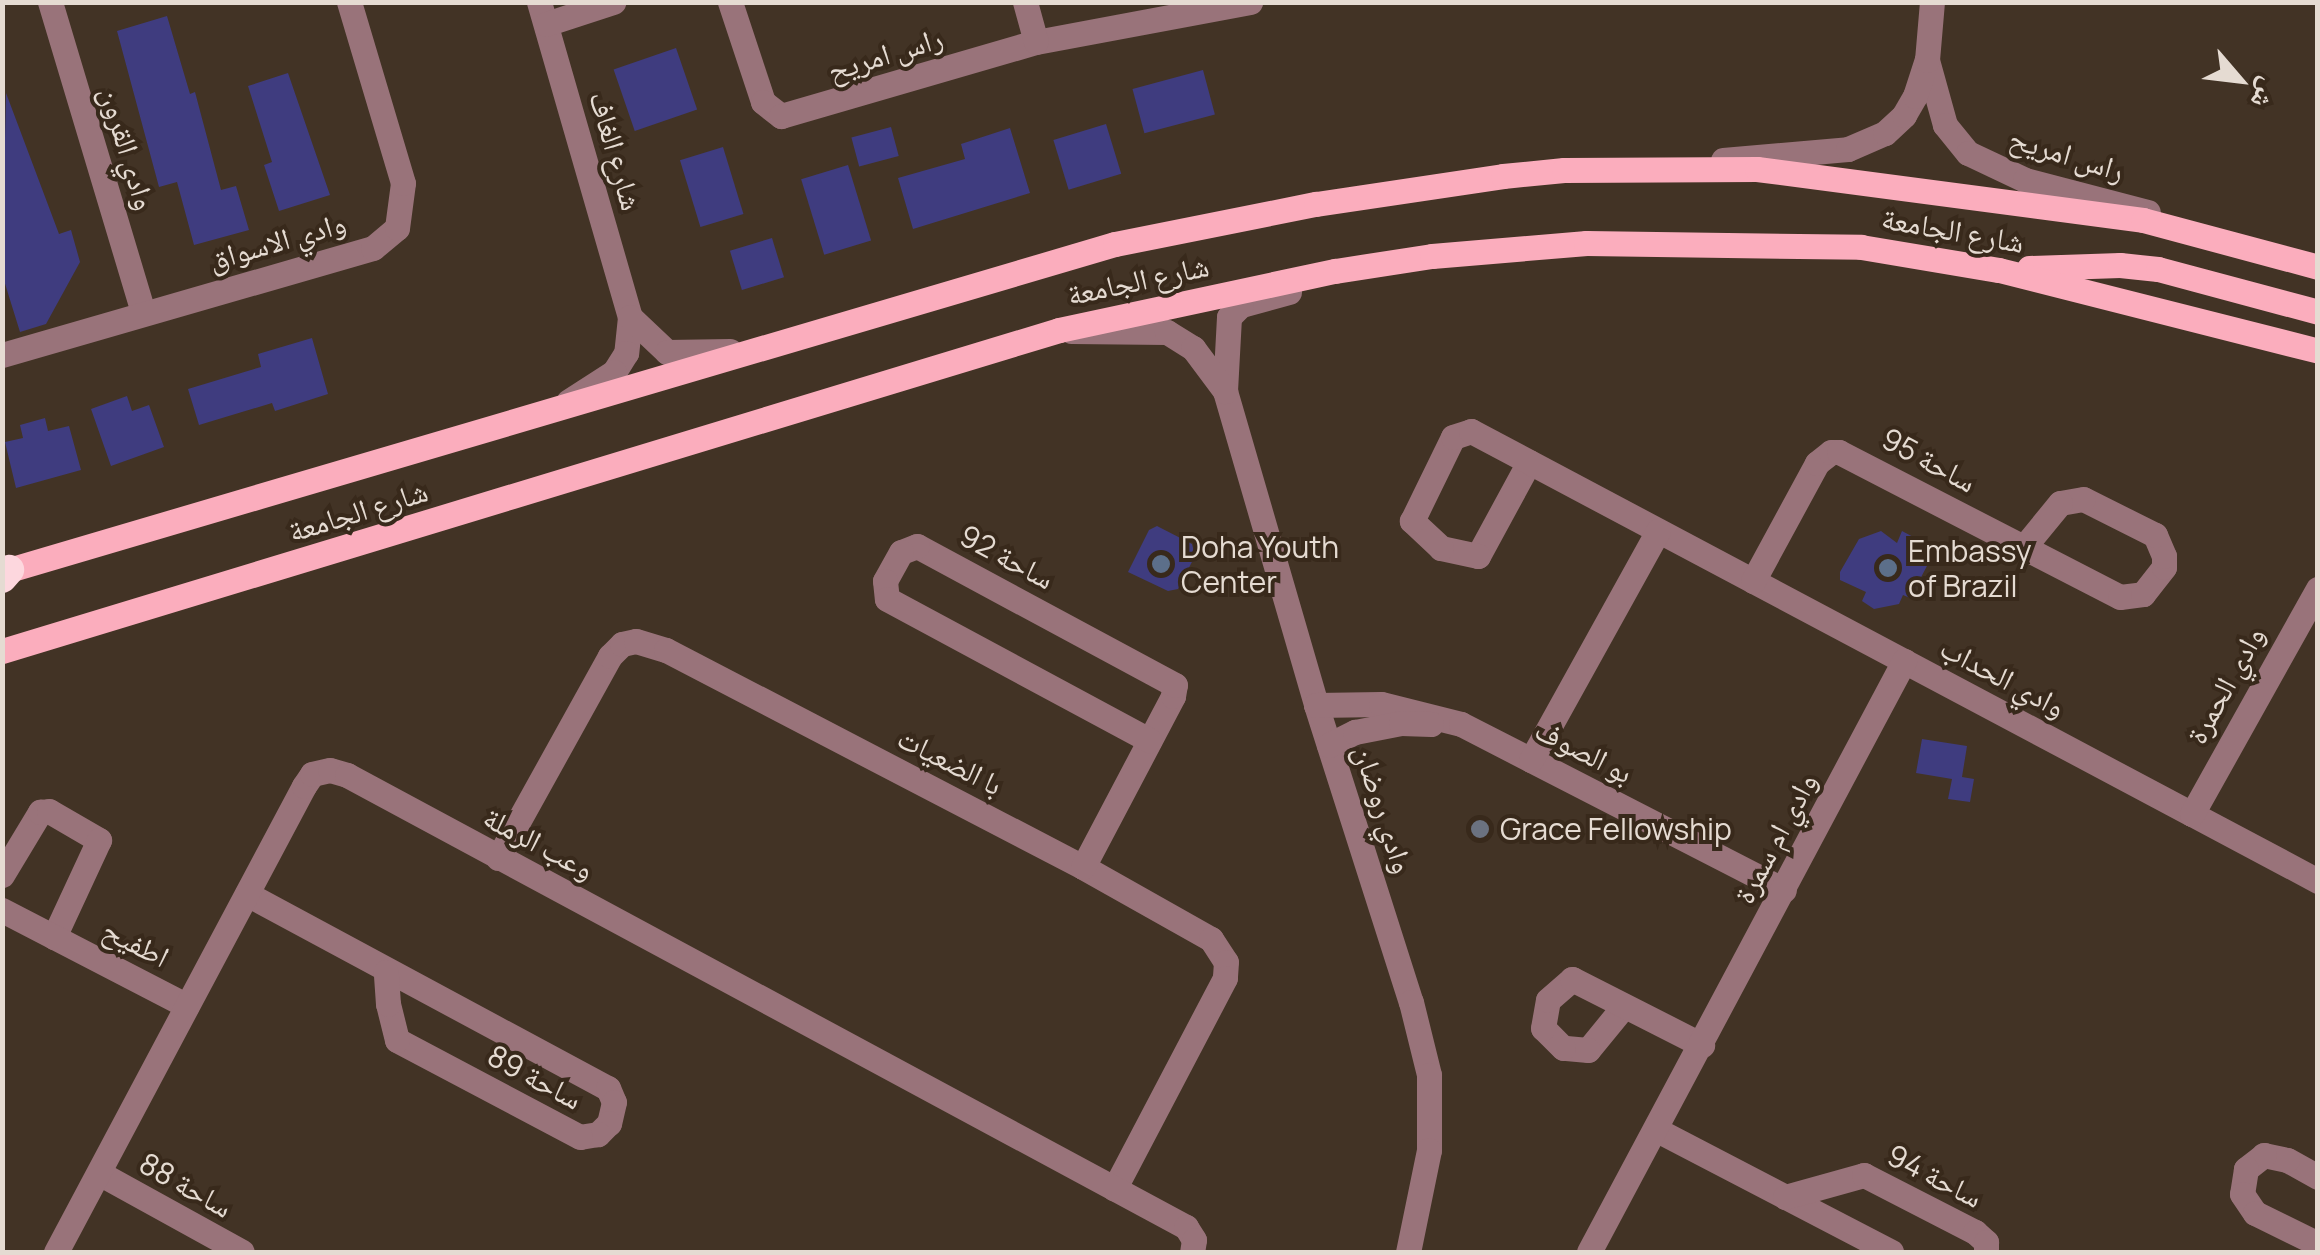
<!DOCTYPE html>
<meta charset="utf-8">
<style>
body{margin:0}
#map{position:relative;width:2320px;height:1255px;overflow:hidden;background:#423325;font-family:Manrope,"Noto Naskh Arabic",sans-serif}
div>[style]{position:absolute}
.building>*{inset:0;background:#3f3c7f;transform-origin:0 0}
.minor>*{height:25px;margin:-12.5px;padding:0 12.5px;transform-origin:12.5px;border-radius:12.5px;background:#99737a}
.major>*{height:25px;margin:-12.5px;padding:0 12.5px;transform-origin:12.5px;border-radius:12.5px;background:#fbadbd}
.highway>*{height:30px;margin:-15px;padding:0 15px;transform-origin:15px;border-radius:15px;background:#fdd7de}
.dots>*{width:28px;height:28px;translate:-50% -50%;box-sizing:border-box;border:5px solid #38291b;border-radius:50%}
span{translate:-50% -50%;white-space:nowrap;text-align:center;line-height:1.15;-webkit-text-stroke:8px #38291b;paint-order:stroke}
.street-label{font-size:30px;color:#e5dbd2}
.poi-label{font-size:30px;color:#e5dbd2}
.left{translate:0 -50%;text-align:left}
.frame{position:absolute;inset:0;border:5px solid #e5dbd2;pointer-events:none}
.north{position:absolute;left:2190px;top:30px;width:100px;height:100px;-webkit-text-stroke:8px #38291b;paint-order:stroke;rotate:118deg;font-size:28px;font-weight:700;line-height:40px;text-align:center;color:#e5dbd2}
.north::after{content:'';display:block;margin:auto;width:35px;height:45px;background:#e5dbd2;clip-path:polygon(50% 0,100% 100%,50% 72%,0 100%)}
</style>
<div id="map">
<div class="building">
<div style="clip-path:polygon(167px 16px,190px 94px,195px 92px,221px 190px,236px 186px,249px 230px,194px 245px,177px 182px,159px 187px,117px 31px)"></div>
<div style="left:676px;top:48px;width:65px;height:66px;rotate:71deg"></div>
<div style="left:1203px;top:70px;width:46px;height:73px;rotate:75deg"></div>
<div style="clip-path:polygon(288px 73px,330px 195px,279px 211px,264px 165px,272px 162px,248px 86px)"></div>
<div style="clip-path:polygon(6px 93px,59px 234px,71px 230px,80px 262px,46px 324px,20px 332px,2px 274px)"></div>
<div style="left:1106px;top:124px;width:52px;height:55px;rotate:73deg"></div>
<div style="left:891px;top:127px;width:30px;height:41px;rotate:75deg"></div>
<div style="clip-path:polygon(1010px 128px,1030px 193px,913px 229px,898px 178px,965px 159px,961px 144px)"></div>
<div style="left:723px;top:147px;width:70px;height:45px;rotate:73deg"></div>
<div style="left:848px;top:165px;width:79px;height:49px;rotate:73deg"></div>
<div style="left:772px;top:238px;width:41px;height:44px;rotate:73deg"></div>
<div style="clip-path:polygon(312px 338px,328px 394px,275px 411px,272px 403px,199px 425px,188px 389px,261px 367px,258px 354px)"></div>
<div style="clip-path:polygon(127px 396px,132px 411px,149px 405px,164px 447px,111px 466px,91px 409px)"></div>
<div style="clip-path:polygon(45px 418px,48px 431px,69px 426px,81px 470px,16px 488px,5px 442px,23px 438px,20px 425px)"></div>
<div style="clip-path:polygon(1157px 526px,1192px 544px,1195px 556px,1178px 589px,1168px 591px,1128px 572px,1149px 530px)"></div>
<div style="clip-path:polygon(1881px 531px,1897px 543px,1902px 531px,1936px 549px,1910px 598px,1903px 595px,1899px 604px,1874px 609px,1862px 601px,1866px 592px,1840px 580px,1840px 572px,1859px 539px)"></div>
<div style="clip-path:polygon(1922px 739px,1967px 746px,1962px 777px,1974px 779px,1970px 802px,1948px 799px,1952px 779px,1916px 773px)"></div>
</div>
<div class="minor">
<div style="left:50px;top:2px;width:324px;rotate:73.3deg"></div>
<div style="left:539px;top:2px;width:328px;rotate:73.9deg"></div>
<div style="left:630px;top:317px;width:36px;rotate:96deg"></div>
<div style="left:626px;top:353px;width:22px;rotate:122deg"></div>
<div style="left:614px;top:372px;width:54px;rotate:147.2deg"></div>
<div style="left:730px;top:2px;width:105px;rotate:71.7deg"></div>
<div style="left:763px;top:102px;width:23px;rotate:38deg"></div>
<div style="left:781px;top:116px;width:266px;rotate:-16.2deg"></div>
<div style="left:1036px;top:42px;width:218px;rotate:-10.6deg"></div>
<div style="left:1025px;top:2px;width:41px;rotate:74.6deg"></div>
<div style="left:546px;top:24px;width:71px;rotate:-18.2deg"></div>
<div style="left:1927px;top:60px;width:67px;rotate:74.5deg"></div>
<div style="left:1945px;top:125px;width:36px;rotate:51deg"></div>
<div style="left:1968px;top:153px;width:63px;rotate:25.3deg"></div>
<div style="left:2025px;top:180px;width:127px;rotate:14.6deg"></div>
<div style="left:1723px;top:160px;width:125px;rotate:-5deg"></div>
<div style="left:1848px;top:149px;width:40px;rotate:-23.4deg"></div>
<div style="left:1885px;top:133px;width:26px;rotate:-43deg"></div>
<div style="left:1904px;top:115px;width:22px;rotate:-60deg"></div>
<div style="left:1915px;top:96px;width:38px;rotate:-72deg"></div>
<div style="left:1927px;top:60px;width:58px;rotate:-85.1deg"></div>
<div style="left:1289px;top:292px;width:50px;rotate:164.8deg"></div>
<div style="left:1241px;top:305px;width:17px;rotate:135deg"></div>
<div style="left:1229px;top:317px;width:74px;rotate:93.1deg"></div>
<div style="left:1225px;top:391px;width:327px;rotate:73.8deg"></div>
<div style="left:1316px;top:705px;width:312px;rotate:72.3deg"></div>
<div style="left:1411px;top:1002px;width:75px;rotate:76.1deg"></div>
<div style="left:1429px;top:1075px;width:75px;rotate:90deg"></div>
<div style="left:1429px;top:1150px;width:104px;rotate:101.6deg"></div>
<div style="left:630px;top:317px;width:51px;rotate:43.4deg"></div>
<div style="left:667px;top:352px;width:63px;rotate:-0.9deg"></div>
<div style="left:1071px;top:331px;width:96px;rotate:0.6deg"></div>
<div style="left:1167px;top:332px;width:31px;rotate:32deg"></div>
<div style="left:1193px;top:348px;width:54px;rotate:53.3deg"></div>
<div style="left:2px;top:355px;width:386px;rotate:-16.1deg"></div>
<div style="left:373px;top:248px;width:31px;rotate:-40deg"></div>
<div style="left:397px;top:228px;width:45px;rotate:-82.4deg"></div>
<div style="left:403px;top:183px;width:189px;rotate:-106.6deg"></div>
<div style="left:1529px;top:462px;width:107px;rotate:118.5deg"></div>
<div style="left:1478px;top:556px;width:38px;rotate:-168deg"></div>
<div style="left:1441px;top:548px;width:40px;rotate:-137deg"></div>
<div style="left:1412px;top:521px;width:93px;rotate:-64deg"></div>
<div style="left:1453px;top:437px;width:19px;rotate:-18deg"></div>
<div style="left:1471px;top:431px;width:816px;rotate:27.98deg"></div>
<div style="left:2192px;top:814px;width:143px;rotate:28deg"></div>
<div style="left:1753px;top:581px;width:134px;rotate:-61.5deg"></div>
<div style="left:1817px;top:463px;width:18px;rotate:-38deg"></div>
<div style="left:1831px;top:452px;width:8px"></div>
<div style="left:1839px;top:452px;width:316px;rotate:27.3deg"></div>
<div style="left:2120px;top:597px;width:23px;rotate:-7deg"></div>
<div style="left:2143px;top:594px;width:34px;rotate:-52deg"></div>
<div style="left:2164px;top:567px;width:11px;rotate:-90deg"></div>
<div style="left:2164px;top:556px;width:23px;rotate:-113deg"></div>
<div style="left:2155px;top:535px;width:80px;rotate:-153.4deg"></div>
<div style="left:2083px;top:499px;width:23px;rotate:170deg"></div>
<div style="left:2060px;top:503px;width:57px;rotate:129.3deg"></div>
<div style="left:1316px;top:705px;width:65px;rotate:-0.9deg"></div>
<div style="left:1381px;top:704px;width:82px;rotate:14deg"></div>
<div style="left:1461px;top:724px;width:363px;rotate:27.2deg"></div>
<div style="left:1329px;top:745px;width:29px;rotate:-27deg"></div>
<div style="left:1355px;top:732px;width:47px;rotate:-11.1deg"></div>
<div style="left:1401px;top:723px;width:30px;rotate:2deg"></div>
<div style="left:1531px;top:760px;width:262px;rotate:-61deg"></div>
<div style="left:2192px;top:814px;width:258px;rotate:-60.8deg"></div>
<div style="left:498px;top:858px;width:231px;rotate:-61deg"></div>
<div style="left:610px;top:656px;width:17px;rotate:-45deg"></div>
<div style="left:622px;top:644px;width:14px;rotate:-12deg"></div>
<div style="left:636px;top:641px;width:31px;rotate:17deg"></div>
<div style="left:666px;top:650px;width:470px;rotate:27.5deg"></div>
<div style="left:1083px;top:867px;width:147px;rotate:29.4deg"></div>
<div style="left:1211px;top:939px;width:27px;rotate:57deg"></div>
<div style="left:1226px;top:962px;width:16px;rotate:94deg"></div>
<div style="left:1225px;top:978px;width:238px;rotate:117.7deg"></div>
<div style="left:1083px;top:867px;width:193px;rotate:-62.2deg"></div>
<div style="left:1173px;top:696px;width:11px;rotate:-80deg"></div>
<div style="left:1175px;top:685px;width:293px;rotate:-151.7deg"></div>
<div style="left:917px;top:546px;width:17px;rotate:159deg"></div>
<div style="left:901px;top:552px;width:33px;rotate:119deg"></div>
<div style="left:885px;top:581px;width:18px;rotate:84deg"></div>
<div style="left:887px;top:599px;width:298px;rotate:28.3deg"></div>
<div style="left:2px;top:875px;width:74px;rotate:-58.9deg"></div>
<div style="left:40px;top:812px;width:9px;rotate:-6deg"></div>
<div style="left:49px;top:811px;width:58px;rotate:30.1deg"></div>
<div style="left:99px;top:840px;width:107px;rotate:114.9deg"></div>
<div style="left:247px;top:894px;width:410px;rotate:28.3deg"></div>
<div style="left:608px;top:1088px;width:15px;rotate:67deg"></div>
<div style="left:614px;top:1102px;width:22px;rotate:103deg"></div>
<div style="left:609px;top:1123px;width:16px;rotate:135deg"></div>
<div style="left:598px;top:1134px;width:18px;rotate:171deg"></div>
<div style="left:580px;top:1137px;width:207px;rotate:-152.1deg"></div>
<div style="left:397px;top:1040px;width:37px;rotate:-104deg"></div>
<div style="left:388px;top:1004px;width:32px;rotate:-94deg"></div>
<div style="left:2px;top:910px;width:208px;rotate:27.4deg"></div>
<div style="left:1624px;top:1006px;width:57px;rotate:129.3deg"></div>
<div style="left:1588px;top:1050px;width:25px;rotate:-175deg"></div>
<div style="left:1563px;top:1048px;width:28px;rotate:-135deg"></div>
<div style="left:1543px;top:1028px;width:28px;rotate:-80deg"></div>
<div style="left:1548px;top:1000px;width:32px;rotate:-41deg"></div>
<div style="left:1572px;top:979px;width:146px;rotate:26.9deg"></div>
<div style="left:1657px;top:1130px;width:264px;rotate:27.5deg"></div>
<div style="left:99px;top:1173px;width:163px;rotate:28.9deg"></div>
<div style="left:2318px;top:1177px;width:35px;rotate:-151deg"></div>
<div style="left:2287px;top:1160px;width:24px;rotate:-168deg"></div>
<div style="left:2264px;top:1155px;width:23px;rotate:142deg"></div>
<div style="left:2246px;top:1169px;width:25px;rotate:99deg"></div>
<div style="left:2242px;top:1194px;width:23px;rotate:56deg"></div>
<div style="left:2255px;top:1213px;width:70px;rotate:26.2deg"></div>
<div style="left:1785px;top:1197px;width:82px;rotate:-15.6deg"></div>
<div style="left:1864px;top:1175px;width:125px;rotate:27.2deg"></div>
<div style="left:1975px;top:1232px;width:15px;rotate:42deg"></div>
<div style="left:1986px;top:1242px;width:10px;rotate:90deg"></div>
<div style="left:56px;top:1252px;width:528px;rotate:-61.98deg"></div>
<div style="left:304px;top:786px;width:14px;rotate:-56deg"></div>
<div style="left:312px;top:774px;width:18px;rotate:-13deg"></div>
<div style="left:330px;top:770px;width:18px;rotate:16deg"></div>
<div style="left:347px;top:775px;width:953px;rotate:28.31deg"></div>
<div style="left:1186px;top:1227px;width:15px;rotate:58deg"></div>
<div style="left:1194px;top:1240px;width:12px;rotate:99deg"></div>
<div style="left:1589px;top:1252px;width:670px;rotate:-61.94deg"></div>
</div>
<div class="major">
<div style="left:2029px;top:268px;width:91px;rotate:-1.9deg"></div>
<div style="left:2120px;top:265px;width:38px;rotate:6deg"></div>
<div style="left:2158px;top:269px;width:166px;rotate:15deg"></div>
<div style="left:2px;top:572px;width:1160px;rotate:-16.42deg"></div>
<div style="left:1115px;top:244px;width:205px;rotate:-11.3deg"></div>
<div style="left:1316px;top:204px;width:189px;rotate:-8.5deg"></div>
<div style="left:1503px;top:176px;width:61px;rotate:-5.6deg"></div>
<div style="left:1564px;top:170px;width:193px;rotate:-0.3deg"></div>
<div style="left:1757px;top:169px;width:389px;rotate:7.5deg"></div>
<div style="left:2143px;top:220px;width:181px;rotate:15deg"></div>
<div style="left:2px;top:651px;width:1105px;rotate:-16.89deg"></div>
<div style="left:1059px;top:330px;width:282px;rotate:-12.1deg"></div>
<div style="left:1335px;top:271px;width:98px;rotate:-8.8deg"></div>
<div style="left:1432px;top:256px;width:155px;rotate:-4.8deg"></div>
<div style="left:1586px;top:243px;width:275px;rotate:0.8deg"></div>
<div style="left:1861px;top:247px;width:140px;rotate:9.5deg"></div>
<div style="left:1999px;top:270px;width:329px;rotate:14.2deg"></div>
</div>
<div class="highway">
<div style="left:2px;top:578px;width:11px;rotate:-49deg"></div>
</div>
<div class="dots">
<div style="left:1161px;top:564px;background:#5c6f8a"></div>
<div style="left:1888px;top:568px;background:#5c6f8a"></div>
<div style="left:1480px;top:829px;background:#6b7280"></div>
</div>
<div class="street-label">
<span style="left:885px;top:54px;rotate:-17deg">راس امريح</span>
<span style="left:128px;top:148px;rotate:73deg">وادي القرون</span>
<span style="left:616px;top:151px;rotate:74deg">شارع الغاف</span>
<span style="left:2067px;top:154px;rotate:17deg">راس امريح</span>
<span style="left:1953px;top:230px;rotate:10deg">شارع الجامعة</span>
<span style="left:277px;top:241px;rotate:-16deg">وادي الاسواق</span>
<span style="left:1138px;top:280px;rotate:-12deg">شارع الجامعة</span>
<span style="left:1929px;top:460px;rotate:28deg">ساحة 95</span>
<span style="left:358px;top:511px;rotate:-17deg">شارع الجامعة</span>
<span style="left:1007px;top:557px;rotate:28deg">ساحة 92</span>
<span style="left:2003px;top:677px;rotate:28deg">وادي الحداب</span>
<span style="left:2225px;top:685px;rotate:-61deg">وادي الحمرة</span>
<span style="left:1584px;top:751px;rotate:27deg">بو الصوف</span>
<span style="left:950px;top:761px;rotate:27deg">با الضعيات</span>
<span style="left:1384px;top:809px;rotate:72deg">وادي روضان</span>
<span style="left:1775px;top:838px;rotate:-62deg">وادي ام سمرة</span>
<span style="left:539px;top:843px;rotate:28deg">وعب الرملة</span>
<span style="left:136px;top:943px;rotate:27deg">اطفيح</span>
<span style="left:535px;top:1077px;rotate:28deg">ساحة 89</span>
<span style="left:1935px;top:1176px;rotate:27deg">ساحة 94</span>
<span style="left:186px;top:1185px;rotate:29deg">ساحة 88</span>
</div>
<div class="poi-label">
<span class="left" style="left:1181px;top:564px">Doha Youth<br>Center</span>
<span class="left" style="left:1908px;top:568px">Embassy<br>of Brazil</span>
<span class="left" style="left:1500px;top:829px">Grace Fellowship</span>
</div>
<div class="frame"></div>
<div class="north">ش</div>
</div>
